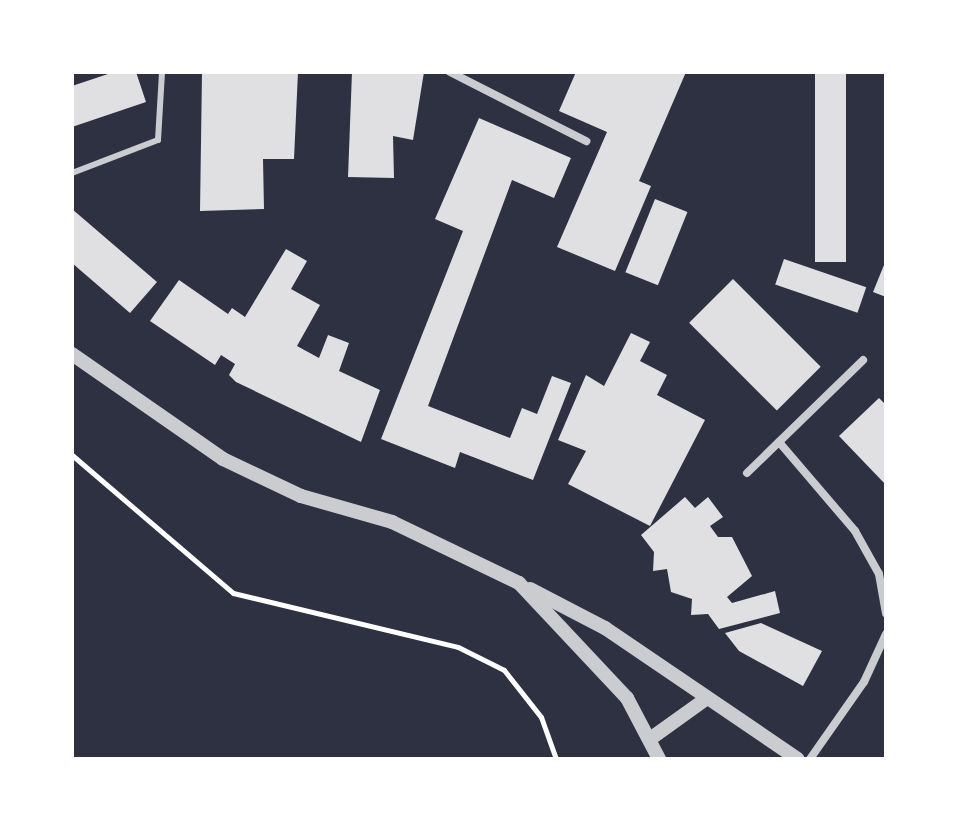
<!DOCTYPE html>
<style>
body{margin:0}
#map{position:relative;width:958px;height:831px;overflow:hidden;background:#2d3142;font-family:"Exo 2",sans-serif}
div>[style]{position:absolute}
.building>*{inset:0;background:#e0e0e3;transform-origin:0 0}
.path>*{height:5px;margin:-2.5px;padding:0 2.5px;transform-origin:2.5px;border-radius:2.5px;background:#fff}
.service>*{height:6px;margin:-3px;padding:0 3px;transform-origin:3px;border-radius:3px;background:#caccd0}
.minor>*{height:8px;margin:-4px;padding:0 4px;transform-origin:4px;border-radius:4px;background:#caccd0}
.tertiary>*{height:14px;margin:-7px;padding:0 7px;transform-origin:7px;border-radius:7px;background:#caccd0}
span{translate:-50% -50%;white-space:nowrap;text-align:center;line-height:1.15;-webkit-text-stroke:6px #fff;paint-order:stroke}
.frame{position:absolute;inset:0;border:74px solid #fff;pointer-events:none}
</style>
<div id="map">
<div class="building">
<div style="clip-path:polygon(114px 72px,136px 72px,146px 102px,72px 127px,72px 86px)"></div>
<div style="clip-path:polygon(202px 72px,298px 72px,294px 159px,263px 159px,264px 209px,200px 211px)"></div>
<div style="clip-path:polygon(352px 72px,424px 72px,413px 140px,393px 136px,394px 178px,348px 177px)"></div>
<div style="clip-path:polygon(576px 72px,686px 72px,639px 181px,651px 186px,615px 271px,557px 247px,607px 132px,559px 111px)"></div>
<div style="left:815px;top:72px;width:31px;height:190px"></div>
<div style="clip-path:polygon(479px 118px,571px 158px,554px 198px,512px 180px,428px 406px,510px 438px,522px 408px,537px 414px,552px 376px,571px 383px,533px 480px,460px 452px,455px 468px,381px 439px,463px 231px,435px 219px)"></div>
<div style="left:655px;top:199px;width:35px;height:79px;rotate:22deg"></div>
<div style="clip-path:polygon(72px 209px,157px 282px,130px 313px,72px 263px)"></div>
<div style="clip-path:polygon(286px 249px,307px 261px,291px 289px,320px 305px,297px 346px,319px 358px,328px 335px,349px 343px,339px 371px,380px 390px,361px 442px,236px 382px,229px 375px,235px 364px,221px 355px,215px 365px,150px 321px,179px 280px,228px 314px,232px 308px,245px 317px)"></div>
<div style="left:784px;top:259px;width:87px;height:27px;rotate:19deg"></div>
<div style="clip-path:polygon(886px 260px,886px 297px,873px 292px)"></div>
<div style="left:733px;top:279px;width:124px;height:62px;rotate:45deg"></div>
<div style="clip-path:polygon(631px 333px,650px 342px,640px 361px,667px 375px,657px 395px,705px 420px,650px 526px,568px 484px,586px 451px,558px 440px,586px 375px,604px 386px)"></div>
<div style="clip-path:polygon(879px 398px,886px 405px,886px 485px,839px 436px)"></div>
<div style="clip-path:polygon(685px 497px,695px 508px,708px 497px,723px 517px,710px 526px,718px 537px,732px 537px,752px 576px,727px 597px,732px 603px,775px 591px,780px 613px,719px 629px,708px 614px,691px 615px,692px 599px,671px 592px,667px 569px,653px 571px,654px 552px,641px 535px)"></div>
<div style="clip-path:polygon(761px 623px,822px 651px,803px 686px,739px 651px,725px 633px)"></div>
</div>
<div class="path">
<div style="left:72px;top:455px;width:212px;rotate:40.6deg"></div>
<div style="left:233px;top:593px;width:231px;rotate:13.5deg"></div>
<div style="left:458px;top:647px;width:51px;rotate:26.6deg"></div>
<div style="left:504px;top:670px;width:60px;rotate:51.8deg"></div>
<div style="left:541px;top:717px;width:45px;rotate:70.3deg"></div>
</div>
<div class="service">
<div style="left:72px;top:173px;width:92px;rotate:-21deg"></div>
<div style="left:158px;top:140px;width:68px;rotate:-86.6deg"></div>
</div>
<div class="minor">
<div style="left:450px;top:72px;width:153px;rotate:26.9deg"></div>
<div style="left:779px;top:442px;width:117px;rotate:49.5deg"></div>
<div style="left:855px;top:531px;width:49px;rotate:60.8deg"></div>
<div style="left:879px;top:574px;width:40px;rotate:80deg"></div>
<div style="left:747px;top:473px;width:162px;rotate:-44.2deg"></div>
<div style="left:810px;top:759px;width:94px;rotate:-55deg"></div>
<div style="left:864px;top:682px;width:53px;rotate:-65.4deg"></div>
</div>
<div class="tertiary">
<div style="left:72px;top:354px;width:184px;rotate:34.8deg"></div>
<div style="left:223px;top:459px;width:86px;rotate:25.4deg"></div>
<div style="left:301px;top:496px;width:95px;rotate:15.9deg"></div>
<div style="left:392px;top:522px;width:141px;rotate:25.7deg"></div>
<div style="left:519px;top:583px;width:158px;rotate:46.8deg"></div>
<div style="left:627px;top:698px;width:69px;rotate:62.3deg"></div>
<div style="left:530px;top:589px;width:85px;rotate:27.5deg"></div>
<div style="left:605px;top:628px;width:233px;rotate:34.2deg"></div>
<div style="left:650px;top:739px;width:65px;rotate:-35.6deg"></div>
</div>
<div class="frame"></div>
</div>
